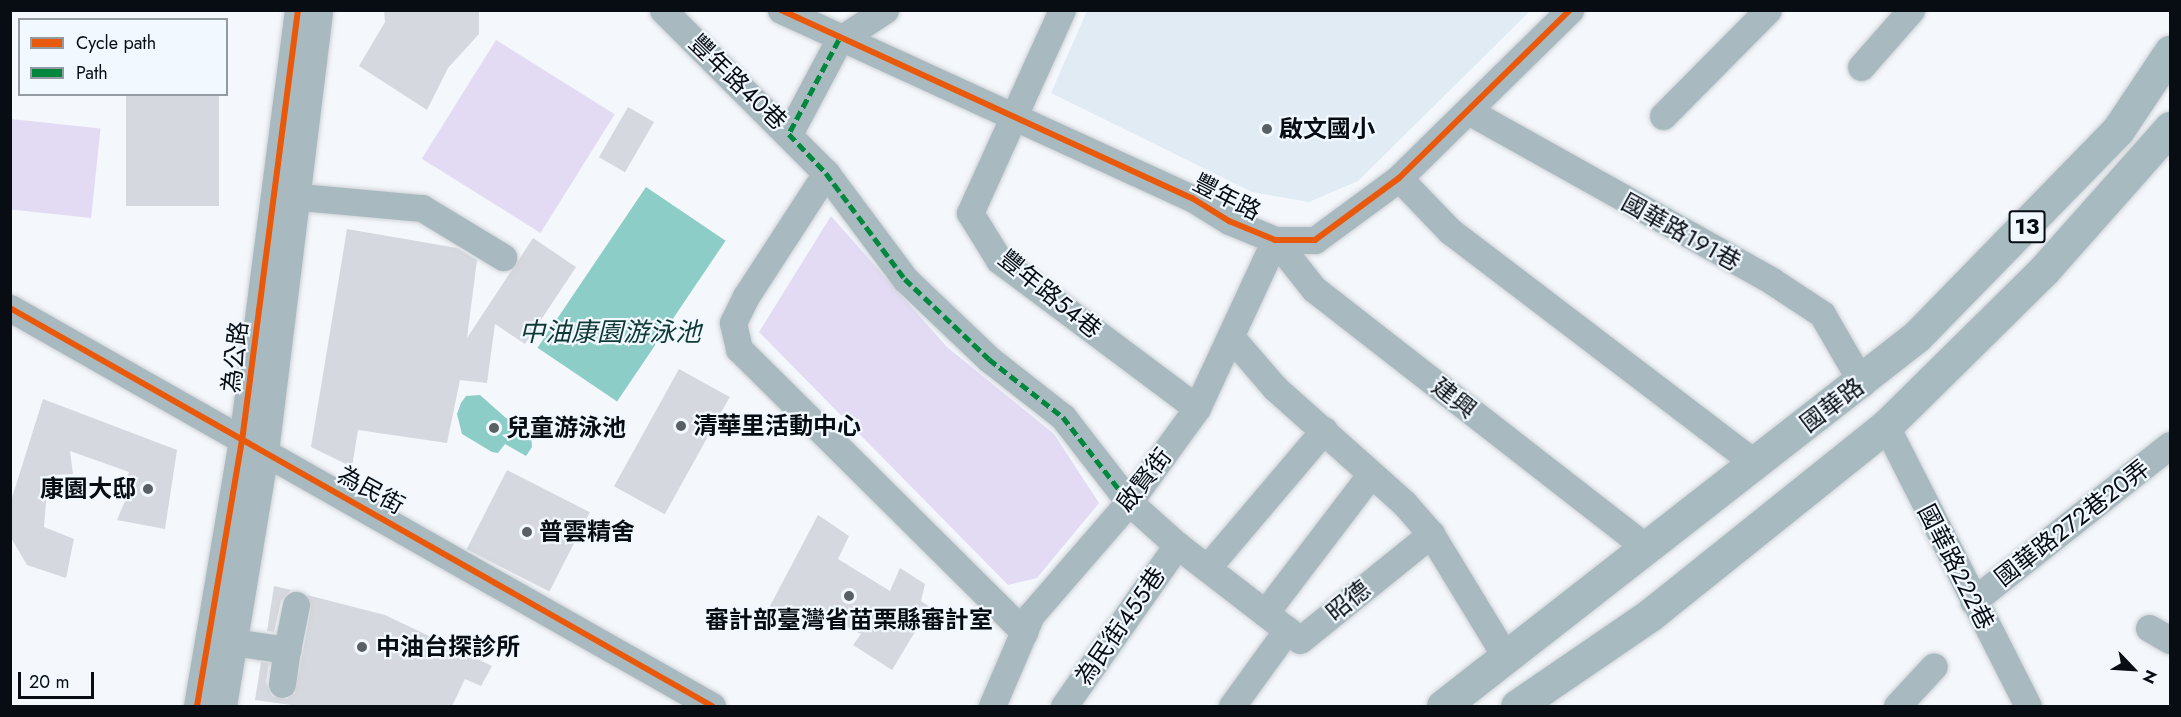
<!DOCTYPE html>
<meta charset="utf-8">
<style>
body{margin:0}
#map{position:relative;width:2181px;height:717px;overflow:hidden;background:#f4f8fc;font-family:Jost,"Noto Sans TC",sans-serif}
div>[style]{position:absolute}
.built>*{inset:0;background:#e1ebf4}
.green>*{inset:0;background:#e2dbf3;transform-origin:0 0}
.water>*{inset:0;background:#8dcdc7;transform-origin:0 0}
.building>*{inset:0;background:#d5d8de;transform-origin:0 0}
.roads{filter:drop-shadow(0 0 2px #cfd2d6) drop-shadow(0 0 2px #cfd2d6)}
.minor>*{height:27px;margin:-13.5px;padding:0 13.5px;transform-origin:13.5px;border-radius:13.5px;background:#a8bac0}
.major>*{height:33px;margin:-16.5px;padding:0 16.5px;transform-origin:16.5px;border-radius:16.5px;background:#a6bac0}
.quiet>*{height:4.5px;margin-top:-2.25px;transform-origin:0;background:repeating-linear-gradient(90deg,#00873e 0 9px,transparent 0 13.5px)}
.cycleway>*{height:6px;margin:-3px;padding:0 3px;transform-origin:3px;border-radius:3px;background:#e8590c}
.dots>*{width:16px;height:16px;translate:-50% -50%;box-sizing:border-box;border:3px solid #f1f8ff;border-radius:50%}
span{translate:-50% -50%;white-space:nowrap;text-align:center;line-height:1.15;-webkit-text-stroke:4.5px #f1f8ff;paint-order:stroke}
.shield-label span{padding:2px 4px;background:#f1f8ff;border:2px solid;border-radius:4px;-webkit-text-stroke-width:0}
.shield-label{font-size:22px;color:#070d13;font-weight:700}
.street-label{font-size:24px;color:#070d13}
.poi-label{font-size:24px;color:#070d13;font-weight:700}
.left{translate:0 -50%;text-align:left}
.right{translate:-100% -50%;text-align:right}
.water-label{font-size:26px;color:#0f3935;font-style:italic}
.frame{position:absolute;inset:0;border:12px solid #070d13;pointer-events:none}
.legend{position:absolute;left:18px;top:18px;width:210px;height:78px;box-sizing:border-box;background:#f1f8ff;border:2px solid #939aa1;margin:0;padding:8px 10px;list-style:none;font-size:18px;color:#070d13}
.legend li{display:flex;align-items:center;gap:12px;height:30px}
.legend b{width:30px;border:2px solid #939aa1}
.north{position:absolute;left:2103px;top:639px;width:60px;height:60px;-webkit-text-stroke:4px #f1f8ff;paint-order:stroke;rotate:115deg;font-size:16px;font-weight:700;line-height:24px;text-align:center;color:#070d13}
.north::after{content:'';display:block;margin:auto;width:21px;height:27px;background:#070d13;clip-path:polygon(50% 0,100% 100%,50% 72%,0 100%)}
.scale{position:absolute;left:18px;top:672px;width:76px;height:27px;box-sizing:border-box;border:3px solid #070d13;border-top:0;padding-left:8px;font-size:18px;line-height:21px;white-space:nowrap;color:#070d13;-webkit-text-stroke:4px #f1f8ff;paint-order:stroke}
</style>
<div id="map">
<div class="built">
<div style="clip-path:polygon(1087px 11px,1087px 10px,1530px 11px,1358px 181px,1309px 202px,1252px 192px,1051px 93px)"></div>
</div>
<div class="green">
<div style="left:496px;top:40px;width:140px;height:140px;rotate:32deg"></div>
<div style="left:11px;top:119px;width:90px;height:90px;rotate:6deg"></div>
<div style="clip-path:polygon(831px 216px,947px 347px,1054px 434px,1099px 503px,1037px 578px,1008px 585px,759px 332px)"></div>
</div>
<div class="water">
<div style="left:646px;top:187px;width:96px;height:194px;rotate:34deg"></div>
<div style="clip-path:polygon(480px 395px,506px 418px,524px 422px,531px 434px,532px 447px,526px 456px,505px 444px,498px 453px,492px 452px,462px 434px,457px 414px,461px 403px,466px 396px)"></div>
</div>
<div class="building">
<div style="clip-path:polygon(384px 10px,479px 10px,479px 34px,448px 68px,427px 110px,359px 66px,385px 22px)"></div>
<div style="left:126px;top:94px;width:93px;height:112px"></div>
<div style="left:628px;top:107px;width:30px;height:58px;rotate:30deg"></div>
<div style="clip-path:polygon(347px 229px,457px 248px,477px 260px,467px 338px,533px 238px,576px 267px,525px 344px,495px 324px,487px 383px,460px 380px,447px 443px,358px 430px,352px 467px,311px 447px)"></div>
<div style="left:679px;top:369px;width:58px;height:134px;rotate:29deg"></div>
<div style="clip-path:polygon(43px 399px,177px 450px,165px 529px,117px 520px,127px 496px,122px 496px,129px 472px,70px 451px,73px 474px,55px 475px,47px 491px,44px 527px,74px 539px,66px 578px,27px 565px,10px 536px,10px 504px)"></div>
<div style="left:507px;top:470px;width:93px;height:89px;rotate:27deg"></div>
<div style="clip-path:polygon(818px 515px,849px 536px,838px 559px,890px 591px,900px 568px,925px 584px,921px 601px,930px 607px,892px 670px,853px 645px,861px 634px,812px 609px,799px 624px,770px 606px)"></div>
<div style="clip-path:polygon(274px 586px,291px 590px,281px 601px,274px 632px,267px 631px)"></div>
<div style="clip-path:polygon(307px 595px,385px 615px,492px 666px,481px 686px,465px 679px,452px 706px,298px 706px,255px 700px,261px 662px,269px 663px,266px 682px,272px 696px,287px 699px,295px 693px,311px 608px)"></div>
</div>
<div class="roads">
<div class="minor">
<div style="left:663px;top:10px;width:231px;rotate:45deg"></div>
<div style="left:826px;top:173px;width:132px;rotate:53.3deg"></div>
<div style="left:905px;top:279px;width:116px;rotate:43.6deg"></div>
<div style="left:989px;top:359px;width:94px;rotate:38.1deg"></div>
<div style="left:1063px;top:417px;width:108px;rotate:52.2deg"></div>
<div style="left:1129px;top:502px;width:64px;rotate:41.9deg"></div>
<div style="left:1177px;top:545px;width:155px;rotate:37.7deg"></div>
<div style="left:1300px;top:640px;width:169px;rotate:-39deg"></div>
<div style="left:781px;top:10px;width:452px;rotate:24.6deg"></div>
<div style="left:1192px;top:198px;width:44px;rotate:31.9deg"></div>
<div style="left:1229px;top:221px;width:50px;rotate:22.4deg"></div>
<div style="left:1275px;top:240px;width:40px"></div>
<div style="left:1315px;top:240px;width:104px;rotate:-36.4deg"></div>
<div style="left:1399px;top:178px;width:240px;rotate:-44.5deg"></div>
<div style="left:1062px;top:10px;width:223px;rotate:114.4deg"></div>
<div style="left:970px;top:213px;width:55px;rotate:58.3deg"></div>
<div style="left:999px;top:260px;width:247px;rotate:36.8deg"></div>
<div style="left:1861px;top:67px;width:76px;rotate:-48.7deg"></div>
<div style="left:1470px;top:112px;width:346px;rotate:29.2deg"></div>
<div style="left:1772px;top:281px;width:60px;rotate:33.4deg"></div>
<div style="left:1822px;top:314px;width:80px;rotate:59.9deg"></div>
<div style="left:1663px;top:116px;width:149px;rotate:-45.3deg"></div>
<div style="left:789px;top:134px;width:106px;rotate:-62deg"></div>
<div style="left:839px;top:40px;width:55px;rotate:-33.1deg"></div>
<div style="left:826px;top:173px;width:147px;rotate:123deg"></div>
<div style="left:746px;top:296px;width:30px;rotate:116deg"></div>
<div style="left:733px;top:323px;width:27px;rotate:77deg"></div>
<div style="left:739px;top:349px;width:402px;rotate:44.8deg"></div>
<div style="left:1399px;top:178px;width:74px;rotate:46.1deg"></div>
<div style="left:1450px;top:231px;width:383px;rotate:37.3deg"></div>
<div style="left:278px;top:195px;width:145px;rotate:5.2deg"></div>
<div style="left:422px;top:208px;width:95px;rotate:31.2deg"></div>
<div style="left:1275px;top:240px;width:63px;rotate:51.5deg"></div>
<div style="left:1314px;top:289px;width:418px;rotate:37.9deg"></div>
<div style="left:10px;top:308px;width:807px;rotate:29.55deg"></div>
<div style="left:1231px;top:337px;width:67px;rotate:49.2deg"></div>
<div style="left:1275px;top:388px;width:173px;rotate:41.7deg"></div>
<div style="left:1404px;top:503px;width:41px;rotate:48.9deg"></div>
<div style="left:1431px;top:534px;width:146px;rotate:58.7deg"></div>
<div style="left:1886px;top:426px;width:314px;rotate:63.1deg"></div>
<div style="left:1207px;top:568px;width:181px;rotate:-49.7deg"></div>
<div style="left:1973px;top:601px;width:251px;rotate:-38.4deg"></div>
<div style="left:1265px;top:613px;width:175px;rotate:-52.7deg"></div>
<div style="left:2149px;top:628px;width:24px;rotate:30deg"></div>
<div style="left:233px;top:642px;width:55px;rotate:8.4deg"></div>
<div style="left:287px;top:650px;width:46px;rotate:-78.7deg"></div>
<div style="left:282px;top:684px;width:34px;rotate:-82deg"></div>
<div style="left:197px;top:706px;width:269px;rotate:-80.4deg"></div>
<div style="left:242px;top:441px;width:435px;rotate:-82.6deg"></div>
<div style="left:223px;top:706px;width:257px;rotate:-80.6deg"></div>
<div style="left:265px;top:452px;width:445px;rotate:-83deg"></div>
<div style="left:992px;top:706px;width:99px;rotate:-66.8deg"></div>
<div style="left:1031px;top:615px;width:150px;rotate:-49.1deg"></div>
<div style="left:1129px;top:502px;width:116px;rotate:-54.1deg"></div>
<div style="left:1197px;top:408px;width:185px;rotate:-65.1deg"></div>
<div style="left:1064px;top:706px;width:197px;rotate:-54.9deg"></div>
<div style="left:1232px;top:706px;width:94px;rotate:-54.1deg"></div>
<div style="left:1897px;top:706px;width:54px;rotate:-47.2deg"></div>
</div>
<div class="major">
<div style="left:1443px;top:706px;width:601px;rotate:-37.98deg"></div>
<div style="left:1917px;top:336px;width:288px;rotate:-45.7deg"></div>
<div style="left:2118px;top:130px;width:94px;rotate:-56.3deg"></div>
<div style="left:1517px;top:706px;width:161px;rotate:-34.4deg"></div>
<div style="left:1650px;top:615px;width:302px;rotate:-38.7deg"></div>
<div style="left:1886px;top:426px;width:222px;rotate:-44.6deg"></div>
<div style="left:2044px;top:270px;width:190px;rotate:-48.4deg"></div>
</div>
</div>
<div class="quiet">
<div style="left:839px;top:40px;width:106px;rotate:118deg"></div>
<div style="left:789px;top:134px;width:54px;rotate:46.5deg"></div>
<div style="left:826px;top:173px;width:132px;rotate:53.3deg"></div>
<div style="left:905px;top:279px;width:116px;rotate:43.6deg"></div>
<div style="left:989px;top:359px;width:94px;rotate:38.1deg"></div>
<div style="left:1063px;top:417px;width:108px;rotate:52.2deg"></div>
</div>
<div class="cycleway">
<div style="left:781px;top:10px;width:452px;rotate:24.6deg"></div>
<div style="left:1192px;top:198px;width:44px;rotate:31.9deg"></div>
<div style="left:1229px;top:221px;width:50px;rotate:22.4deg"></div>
<div style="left:1275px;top:240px;width:40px"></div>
<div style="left:1315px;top:240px;width:104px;rotate:-36.4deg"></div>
<div style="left:1399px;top:178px;width:240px;rotate:-44.5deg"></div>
<div style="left:10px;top:308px;width:807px;rotate:29.55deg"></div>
<div style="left:197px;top:706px;width:269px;rotate:-80.4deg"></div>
<div style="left:242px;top:441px;width:435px;rotate:-82.6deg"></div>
</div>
<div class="dots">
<div style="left:1267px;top:129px;background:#5a5f65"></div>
<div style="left:681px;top:426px;background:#5a5f65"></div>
<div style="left:494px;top:428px;background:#5a5f65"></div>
<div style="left:148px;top:489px;background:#5a5f65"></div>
<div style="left:527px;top:532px;background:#5a5f65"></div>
<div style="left:849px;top:596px;background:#5a5f65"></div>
<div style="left:362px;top:647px;background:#5a5f65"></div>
</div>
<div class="shield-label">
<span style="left:2027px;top:227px">13</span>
</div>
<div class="street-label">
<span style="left:738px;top:82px;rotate:44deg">豐年路40巷</span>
<span style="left:1227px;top:197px;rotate:27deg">豐年路</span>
<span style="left:1681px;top:232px;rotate:29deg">國華路191巷</span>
<span style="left:1050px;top:294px;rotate:39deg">豐年路54巷</span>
<span style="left:235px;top:357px;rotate:-83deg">為公路</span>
<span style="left:1454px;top:398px;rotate:38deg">建興</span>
<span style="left:1832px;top:405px;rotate:-37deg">國華路</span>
<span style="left:1144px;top:480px;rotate:-52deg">啟賢街</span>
<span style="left:371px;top:490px;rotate:29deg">為民街</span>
<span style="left:2072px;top:523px;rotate:-38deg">國華路272巷20弄</span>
<span style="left:1956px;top:567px;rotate:63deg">國華路222巷</span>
<span style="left:1348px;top:601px;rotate:-39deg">昭德</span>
<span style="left:1120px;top:626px;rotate:-55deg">為民街455巷</span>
</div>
<div class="poi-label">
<span class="left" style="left:1279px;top:129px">啟文國小</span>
<span class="left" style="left:693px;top:426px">清華里活動中心</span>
<span class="left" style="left:506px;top:428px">兒童游泳池</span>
<span class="right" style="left:136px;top:489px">康園大邸</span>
<span class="left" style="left:539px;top:532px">普雲精舍</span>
<span style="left:849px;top:620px">審計部臺灣省苗栗縣審計室</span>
<span class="left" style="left:376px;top:647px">中油台探診所</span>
</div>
<div class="water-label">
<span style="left:610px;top:333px">中油康園游泳池</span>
</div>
<div class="frame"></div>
<ul class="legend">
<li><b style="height:8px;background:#e8590c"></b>Cycle path</li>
<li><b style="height:8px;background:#00873e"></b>Path</li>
</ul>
<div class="north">N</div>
<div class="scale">20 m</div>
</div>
